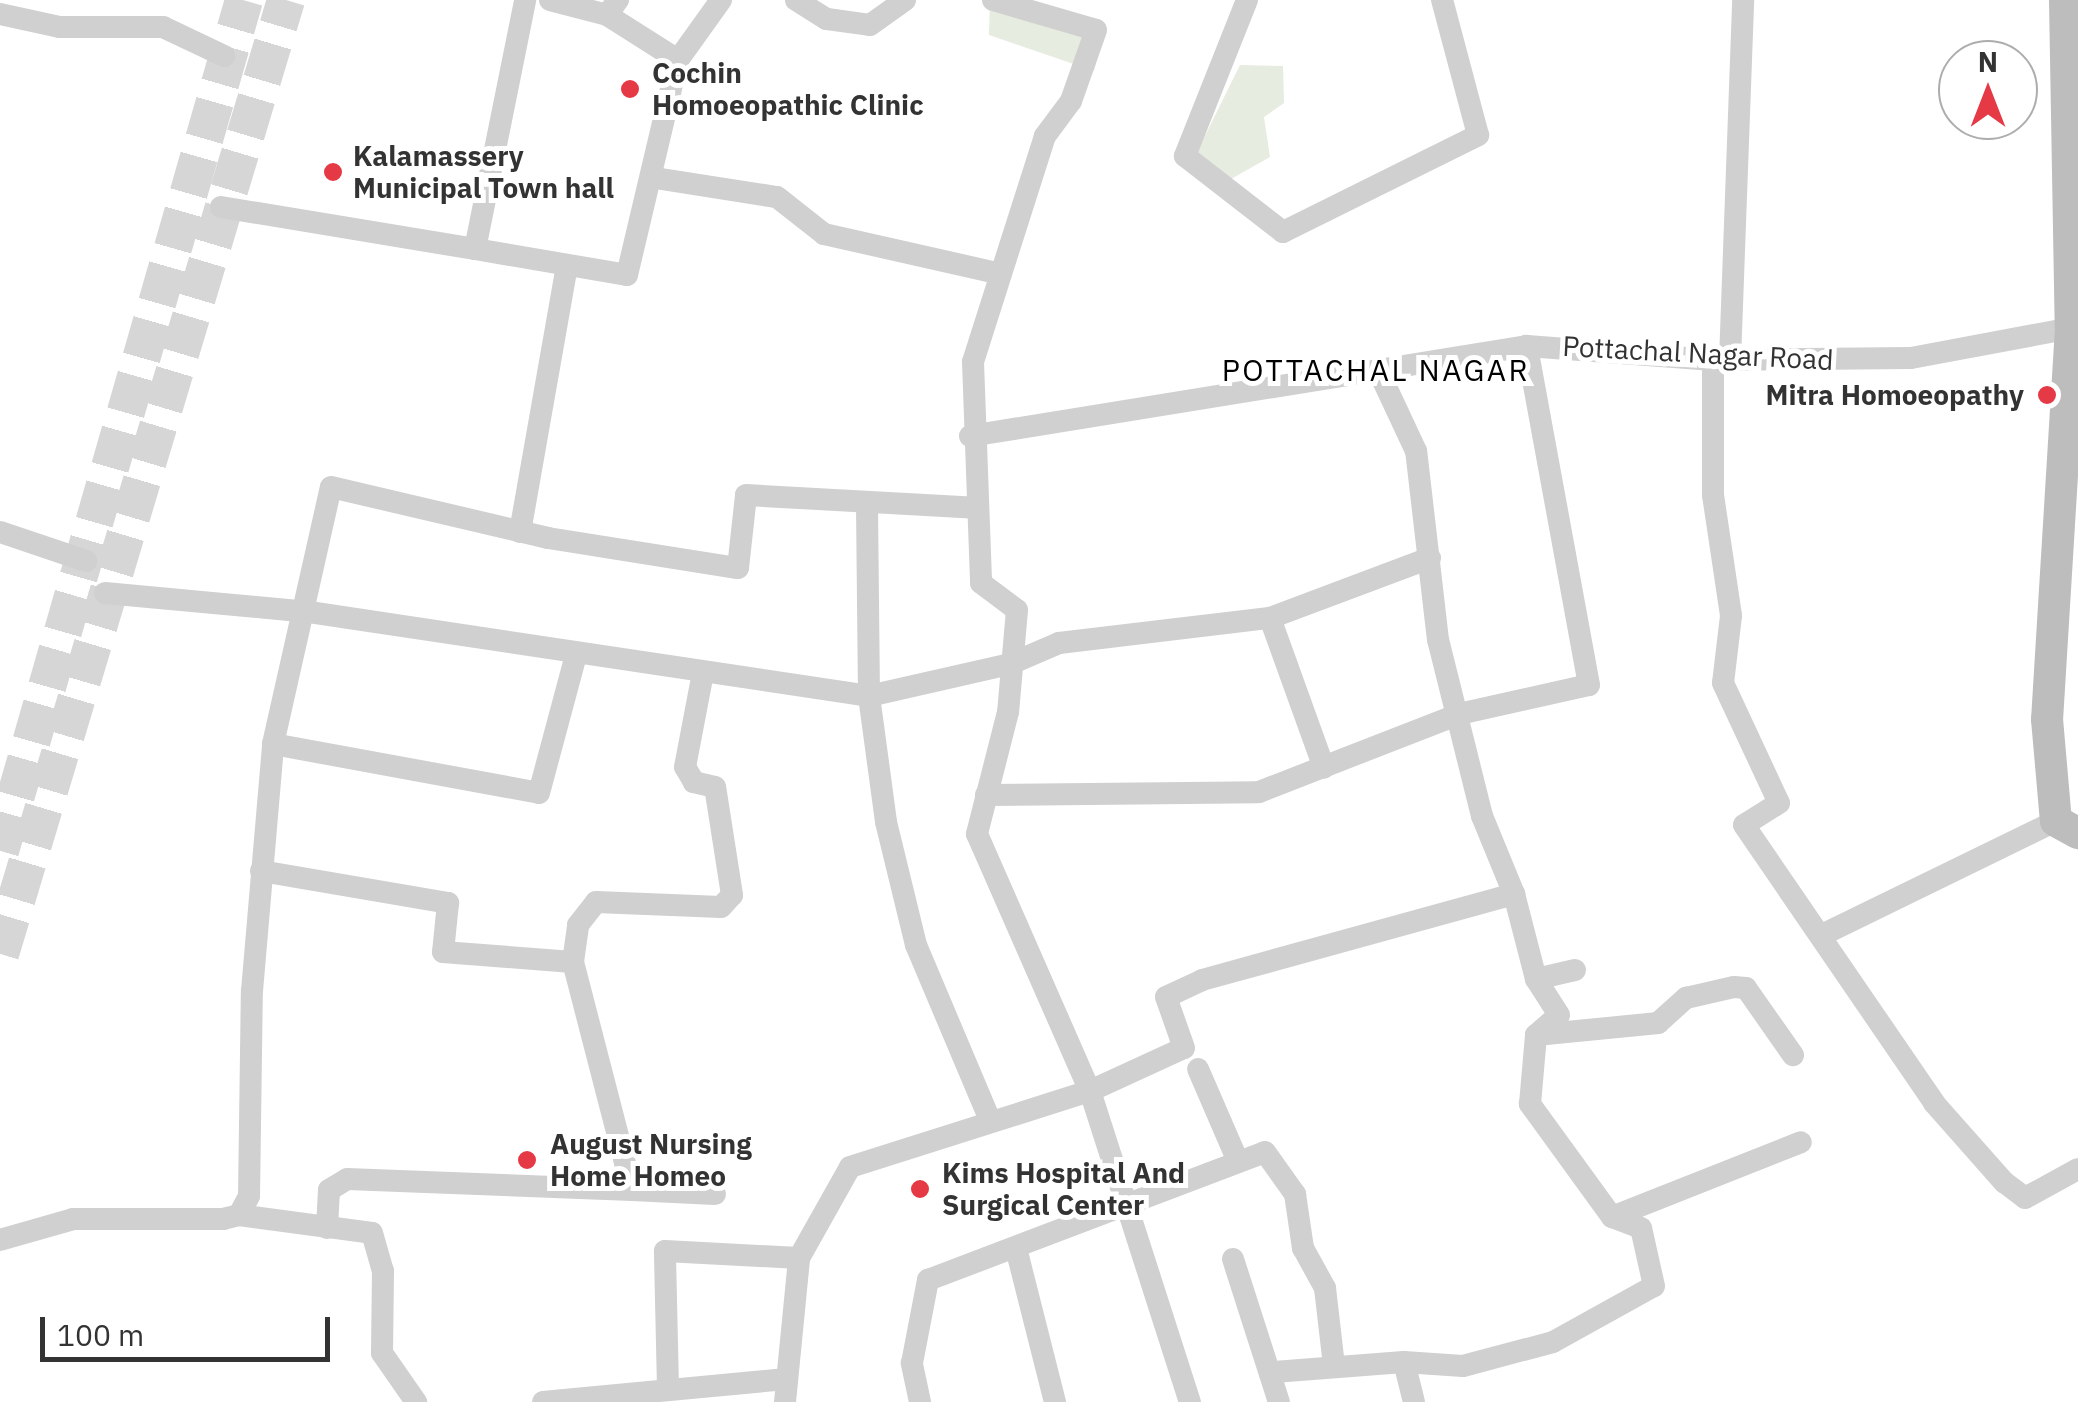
<!DOCTYPE html>
<style>
body{margin:0}
#map{position:relative;width:2078px;height:1402px;overflow:hidden;background:#fff;font-family:"IBM Plex Sans",sans-serif}
div>[style]{position:absolute}
.green>*{inset:0;background:#e6ecdf}
.trunk-tunnel>*{height:38px;margin-top:-19px;transform-origin:0;background:repeating-linear-gradient(90deg,#d6d6d6 0 38px,transparent 0 57px)}
.minor>*{height:22px;margin:-11px;padding:0 11px;transform-origin:11px;border-radius:11px;background:#d0d0d0}
.secondary>*{height:32px;margin:-16px;padding:0 16px;transform-origin:16px;border-radius:16px;background:#bdbdbd}
.dots>*{width:28px;height:28px;translate:-50% -50%;box-sizing:border-box;border:5px solid #fff;border-radius:50%}
span{translate:-50% -50%;white-space:nowrap;text-align:center;line-height:1.15;-webkit-text-stroke:10px #fff;paint-order:stroke}
.poi-label{font-size:28px;color:#333;font-weight:700}
.left{translate:0 -50%;text-align:left}
.right{translate:-100% -50%;text-align:right}
.street-label{font-size:28px;color:#333}
.neighbourhood-label{font-size:30px;color:#000;letter-spacing:2.5px}
.north{position:absolute;left:1938px;top:40px;width:100px;height:100px;box-sizing:border-box;background:#fff;border:2px solid #adadad;border-radius:50%;rotate:0deg;font-size:28px;font-weight:700;line-height:40px;text-align:center;color:#333}
.north::after{content:'';display:block;margin:auto;width:35px;height:45px;background:#e63946;clip-path:polygon(50% 0,100% 100%,50% 72%,0 100%)}
.scale{position:absolute;left:40px;top:1317px;width:290px;height:45px;box-sizing:border-box;border:5px solid #333;border-top:0;padding-left:12px;font-size:30px;line-height:35px;white-space:nowrap;color:#333;-webkit-text-stroke:8px #fff;paint-order:stroke}
</style>
<div id="map">
<div class="green">
<div style="clip-path:polygon(990px 0,1103px 35px,1094px 71px,989px 35px)"></div>
<div style="clip-path:polygon(1240px 65px,1283px 66px,1284px 103px,1264px 117px,1270px 157px,1231px 179px,1195px 156px)"></div>
</div>
<div class="trunk-tunnel">
<div style="left:0;top:851px;width:885px;rotate:-74deg"></div>
<div style="left:0;top:954px;width:996px;rotate:-73.31deg"></div>
</div>
<div class="minor">
<div style="left:550px;top:0;width:59px;rotate:14.7deg"></div>
<div style="left:607px;top:15px;width:19px;rotate:-54deg"></div>
<div style="left:796px;top:0;width:36px;rotate:32deg"></div>
<div style="left:827px;top:19px;width:43px;rotate:7.9deg"></div>
<div style="left:870px;top:25px;width:43px;rotate:-35.5deg"></div>
<div style="left:993px;top:0;width:107px;rotate:16.2deg"></div>
<div style="left:1096px;top:30px;width:75px;rotate:109.4deg"></div>
<div style="left:1071px;top:101px;width:44px;rotate:126.6deg"></div>
<div style="left:1045px;top:136px;width:237px;rotate:107.7deg"></div>
<div style="left:973px;top:362px;width:221px;rotate:87.9deg"></div>
<div style="left:981px;top:583px;width:45px;rotate:36.9deg"></div>
<div style="left:1017px;top:610px;width:102px;rotate:95deg"></div>
<div style="left:1008px;top:712px;width:126px;rotate:104.3deg"></div>
<div style="left:977px;top:834px;width:281px;rotate:66.3deg"></div>
<div style="left:1090px;top:1091px;width:327px;rotate:72.2deg"></div>
<div style="left:1247px;top:0;width:168px;rotate:111.7deg"></div>
<div style="left:1185px;top:156px;width:124px;rotate:37.8deg"></div>
<div style="left:1283px;top:232px;width:218px;rotate:-26.4deg"></div>
<div style="left:1478px;top:135px;width:140px;rotate:-104.9deg"></div>
<div style="left:0;top:14px;width:61px;rotate:12.2deg"></div>
<div style="left:60px;top:27px;width:103px"></div>
<div style="left:163px;top:27px;width:68px;rotate:25.4deg"></div>
<div style="left:678px;top:60px;width:74px;rotate:-54.4deg"></div>
<div style="left:655px;top:178px;width:123px;rotate:8.9deg"></div>
<div style="left:777px;top:197px;width:60px;rotate:38.2deg"></div>
<div style="left:824px;top:234px;width:177px;rotate:12.7deg"></div>
<div style="left:221px;top:207px;width:257px;rotate:9.4deg"></div>
<div style="left:475px;top:249px;width:254px;rotate:-78.6deg"></div>
<div style="left:475px;top:249px;width:154px;rotate:9.7deg"></div>
<div style="left:627px;top:275px;width:221px;rotate:-76.7deg"></div>
<div style="left:678px;top:60px;width:84px;rotate:-147.6deg"></div>
<div style="left:1713px;top:360px;width:135px;rotate:90deg"></div>
<div style="left:1713px;top:495px;width:122px;rotate:81.5deg"></div>
<div style="left:1731px;top:616px;width:67px;rotate:96.8deg"></div>
<div style="left:1723px;top:683px;width:132px;rotate:65deg"></div>
<div style="left:1779px;top:803px;width:41px;rotate:147.8deg"></div>
<div style="left:1744px;top:825px;width:337px;rotate:55.6deg"></div>
<div style="left:1934px;top:1103px;width:106px;rotate:48.5deg"></div>
<div style="left:2004px;top:1182px;width:26px;rotate:37deg"></div>
<div style="left:2025px;top:1198px;width:60px;rotate:-28.7deg"></div>
<div style="left:1730px;top:360px;width:360px;rotate:-87.9deg"></div>
<div style="left:970px;top:436px;width:564px;rotate:-9.18deg"></div>
<div style="left:1527px;top:346px;width:187px;rotate:4.3deg"></div>
<div style="left:1713px;top:360px;width:198px;rotate:-0.6deg"></div>
<div style="left:1911px;top:358px;width:163px;rotate:-10.6deg"></div>
<div style="left:867px;top:506px;width:190px;rotate:89.4deg"></div>
<div style="left:869px;top:696px;width:127px;rotate:82.3deg"></div>
<div style="left:886px;top:822px;width:127px;rotate:76.3deg"></div>
<div style="left:916px;top:945px;width:190px;rotate:67.1deg"></div>
<div style="left:0;top:532px;width:91px;rotate:18.6deg"></div>
<div style="left:520px;top:532px;width:271px;rotate:-80deg"></div>
<div style="left:105px;top:593px;width:205px;rotate:5.3deg"></div>
<div style="left:309px;top:612px;width:566px;rotate:8.53deg"></div>
<div style="left:869px;top:696px;width:145px;rotate:-12.8deg"></div>
<div style="left:1010px;top:664px;width:53px;rotate:-23.2deg"></div>
<div style="left:1059px;top:643px;width:212px;rotate:-6.8deg"></div>
<div style="left:1270px;top:618px;width:171px;rotate:-20.6deg"></div>
<div style="left:1270px;top:618px;width:159px;rotate:70.2deg"></div>
<div style="left:273px;top:744px;width:270px;rotate:10.4deg"></div>
<div style="left:539px;top:793px;width:143px;rotate:-75deg"></div>
<div style="left:986px;top:795px;width:273px;rotate:-0.6deg"></div>
<div style="left:1259px;top:792px;width:215px;rotate:-21.3deg"></div>
<div style="left:1459px;top:714px;width:133px;rotate:-12.6deg"></div>
<div style="left:1589px;top:685px;width:345px;rotate:-100.4deg"></div>
<div style="left:261px;top:871px;width:190px;rotate:9.7deg"></div>
<div style="left:448px;top:903px;width:49px;rotate:95.8deg"></div>
<div style="left:443px;top:952px;width:130px;rotate:4.4deg"></div>
<div style="left:1824px;top:934px;width:258px;rotate:-26deg"></div>
<div style="left:1536px;top:979px;width:40px;rotate:-13deg"></div>
<div style="left:1536px;top:1035px;width:123px;rotate:-5.6deg"></div>
<div style="left:1658px;top:1023px;width:38px;rotate:-42deg"></div>
<div style="left:1686px;top:998px;width:49px;rotate:-12.9deg"></div>
<div style="left:1734px;top:987px;width:12px;rotate:5deg"></div>
<div style="left:1746px;top:988px;width:82px;rotate:55deg"></div>
<div style="left:1198px;top:1069px;width:96px;rotate:66.6deg"></div>
<div style="left:632px;top:1190px;width:83px;rotate:2.8deg"></div>
<div style="left:239px;top:1215px;width:134px;rotate:7.7deg"></div>
<div style="left:372px;top:1233px;width:40px;rotate:74deg"></div>
<div style="left:383px;top:1271px;width:82px;rotate:90.7deg"></div>
<div style="left:382px;top:1353px;width:60px;rotate:55.2deg"></div>
<div style="left:1612px;top:1217px;width:203px;rotate:-21.6deg"></div>
<div style="left:327px;top:1228px;width:38px;rotate:-87deg"></div>
<div style="left:329px;top:1190px;width:21px;rotate:-31deg"></div>
<div style="left:347px;top:1179px;width:285px;rotate:2.2deg"></div>
<div style="left:632px;top:1190px;width:236px;rotate:-104.5deg"></div>
<div style="left:573px;top:962px;width:37px;rotate:-82deg"></div>
<div style="left:578px;top:925px;width:29px;rotate:-52deg"></div>
<div style="left:596px;top:902px;width:125px;rotate:2.3deg"></div>
<div style="left:721px;top:907px;width:16px;rotate:-47deg"></div>
<div style="left:732px;top:895px;width:109px;rotate:-98.9deg"></div>
<div style="left:715px;top:787px;width:22px;rotate:-167deg"></div>
<div style="left:694px;top:782px;width:17px;rotate:-121deg"></div>
<div style="left:685px;top:767px;width:96px;rotate:-79.2deg"></div>
<div style="left:0;top:1240px;width:76px;rotate:-16deg"></div>
<div style="left:73px;top:1219px;width:150px"></div>
<div style="left:223px;top:1219px;width:16px;rotate:-14deg"></div>
<div style="left:239px;top:1215px;width:21px;rotate:-62deg"></div>
<div style="left:249px;top:1196px;width:205px;rotate:-89.2deg"></div>
<div style="left:252px;top:991px;width:248px;rotate:-85.1deg"></div>
<div style="left:273px;top:744px;width:263px;rotate:-77.3deg"></div>
<div style="left:331px;top:487px;width:223px;rotate:13.2deg"></div>
<div style="left:548px;top:538px;width:192px;rotate:9deg"></div>
<div style="left:738px;top:568px;width:73px;rotate:-83.7deg"></div>
<div style="left:746px;top:495px;width:229px;rotate:3.2deg"></div>
<div style="left:1017px;top:1252px;width:155px;rotate:75.8deg"></div>
<div style="left:1233px;top:1259px;width:150px;rotate:72.2deg"></div>
<div style="left:1404px;top:1362px;width:59px;rotate:3.9deg"></div>
<div style="left:1463px;top:1366px;width:93px;rotate:-14.9deg"></div>
<div style="left:1553px;top:1342px;width:115px;rotate:-29deg"></div>
<div style="left:1654px;top:1286px;width:59px;rotate:-102.6deg"></div>
<div style="left:1641px;top:1228px;width:31px;rotate:-159deg"></div>
<div style="left:1612px;top:1217px;width:140px;rotate:-126deg"></div>
<div style="left:1530px;top:1104px;width:69px;rotate:-85deg"></div>
<div style="left:1536px;top:1035px;width:30px;rotate:-41deg"></div>
<div style="left:1559px;top:1015px;width:43px;rotate:-122.6deg"></div>
<div style="left:1536px;top:979px;width:88px;rotate:-104.5deg"></div>
<div style="left:1274px;top:1372px;width:130px;rotate:-4.4deg"></div>
<div style="left:1404px;top:1362px;width:41px;rotate:76deg"></div>
<div style="left:668px;top:1388px;width:137px;rotate:-91.3deg"></div>
<div style="left:665px;top:1251px;width:134px;rotate:3deg"></div>
<div style="left:543px;top:1402px;width:245px;rotate:-5.4deg"></div>
<div style="left:785px;top:1402px;width:145px;rotate:-84.4deg"></div>
<div style="left:799px;top:1258px;width:104px;rotate:-60.7deg"></div>
<div style="left:850px;top:1167px;width:252px;rotate:-17.6deg"></div>
<div style="left:1090px;top:1091px;width:103px;rotate:-24.6deg"></div>
<div style="left:1184px;top:1048px;width:54px;rotate:-109.4deg"></div>
<div style="left:1166px;top:997px;width:40px;rotate:-25deg"></div>
<div style="left:1202px;top:980px;width:324px;rotate:-15.4deg"></div>
<div style="left:1514px;top:894px;width:84px;rotate:-112.3deg"></div>
<div style="left:1482px;top:816px;width:181px;rotate:-104deg"></div>
<div style="left:1438px;top:640px;width:190px;rotate:-96.6deg"></div>
<div style="left:1416px;top:451px;width:85px;rotate:-115.1deg"></div>
<div style="left:920px;top:1402px;width:40px;rotate:-102deg"></div>
<div style="left:912px;top:1363px;width:85px;rotate:-79.1deg"></div>
<div style="left:928px;top:1280px;width:360px;rotate:-20.8deg"></div>
<div style="left:1265px;top:1152px;width:52px;rotate:54.5deg"></div>
<div style="left:1295px;top:1194px;width:55px;rotate:81.6deg"></div>
<div style="left:1303px;top:1248px;width:46px;rotate:61.2deg"></div>
<div style="left:1325px;top:1288px;width:79px;rotate:83.4deg"></div>
</div>
<div class="secondary">
<div style="left:2065px;top:0;width:328px;rotate:89deg"></div>
<div style="left:2071px;top:328px;width:392px;rotate:93.5deg"></div>
<div style="left:2047px;top:719px;width:102px;rotate:85deg"></div>
<div style="left:2056px;top:821px;width:25px;rotate:29deg"></div>
</div>
<div class="dots">
<div style="left:630px;top:89px;background:#e63946"></div>
<div style="left:333px;top:172px;background:#e63946"></div>
<div style="left:2047px;top:395px;background:#e63946"></div>
<div style="left:527px;top:1160px;background:#e63946"></div>
<div style="left:920px;top:1189px;background:#e63946"></div>
</div>
<div class="poi-label">
<span class="left" style="left:652px;top:89px">Cochin<br>Homoeopathic Clinic</span>
<span class="left" style="left:353px;top:172px">Kalamassery<br>Municipal Town hall</span>
<span class="right" style="left:2024px;top:395px">Mitra Homoeopathy</span>
<span class="left" style="left:550px;top:1160px">August Nursing<br>Home Homeo</span>
<span class="left" style="left:942px;top:1189px">Kims Hospital And<br>Surgical Center</span>
</div>
<div class="street-label">
<span style="left:1698px;top:353px;rotate:3deg">Pottachal Nagar Road</span>
</div>
<div class="neighbourhood-label">
<span style="left:1376px;top:370px">POTTACHAL NAGAR</span>
</div>
<div class="north">N</div>
<div class="scale">100 m</div>
</div>
